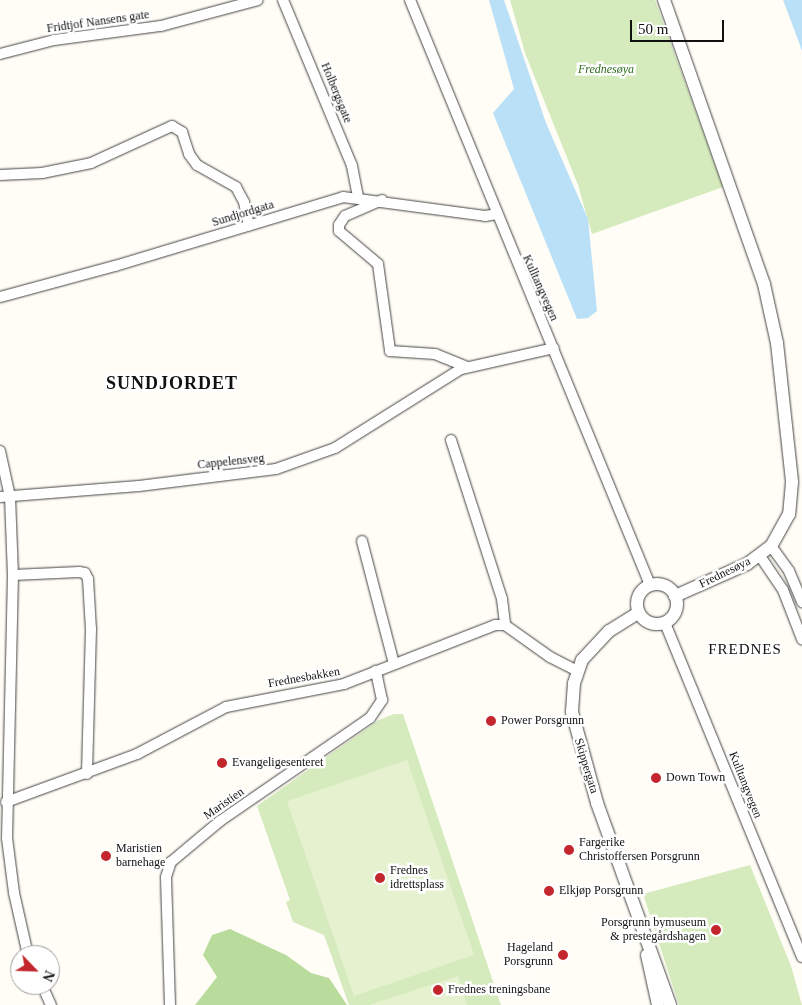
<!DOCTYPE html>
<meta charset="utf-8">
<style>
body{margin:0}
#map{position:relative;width:802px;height:1005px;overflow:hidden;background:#fffdf5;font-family:"Times New Roman",serif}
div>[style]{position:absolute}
.green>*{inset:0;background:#d5ebbd}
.forest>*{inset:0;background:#b9dc9c}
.pitch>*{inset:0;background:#e6f2cf;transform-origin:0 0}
.water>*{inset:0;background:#b9e0f7}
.roads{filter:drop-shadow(0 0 1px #444) drop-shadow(0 0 1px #444)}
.minor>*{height:10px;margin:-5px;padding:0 5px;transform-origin:5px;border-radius:5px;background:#fff}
.tertiary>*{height:12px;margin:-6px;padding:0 6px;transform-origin:6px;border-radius:6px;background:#fff}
.tertiary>.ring{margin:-6px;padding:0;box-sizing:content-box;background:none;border:12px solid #fff;border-radius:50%}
.dots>*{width:14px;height:14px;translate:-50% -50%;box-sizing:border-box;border:2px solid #fff;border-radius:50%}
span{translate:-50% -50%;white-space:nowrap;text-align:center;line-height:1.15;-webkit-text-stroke:5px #fff;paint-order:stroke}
.street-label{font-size:12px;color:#111}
.park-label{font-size:12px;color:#2f6b1f;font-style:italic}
.poi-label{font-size:12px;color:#111}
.left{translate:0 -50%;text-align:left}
.right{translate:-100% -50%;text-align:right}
.quarter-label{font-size:15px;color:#111;letter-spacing:1px}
.district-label{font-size:18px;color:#111;font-weight:700;letter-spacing:1px}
.north{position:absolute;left:10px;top:945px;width:50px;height:50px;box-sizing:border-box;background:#fff;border:1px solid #a0a0a0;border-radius:50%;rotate:114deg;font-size:14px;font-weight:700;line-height:20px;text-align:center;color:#111}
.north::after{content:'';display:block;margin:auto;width:18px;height:22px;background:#c4262e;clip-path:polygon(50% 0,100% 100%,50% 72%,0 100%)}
.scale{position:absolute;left:630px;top:20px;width:94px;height:22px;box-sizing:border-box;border:2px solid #111;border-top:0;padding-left:6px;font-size:15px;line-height:18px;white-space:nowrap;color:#111;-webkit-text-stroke:4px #fff;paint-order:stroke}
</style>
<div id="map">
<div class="green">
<div style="clip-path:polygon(510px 0,655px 0,723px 187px,592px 234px,578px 185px,525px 53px)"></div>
<div style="clip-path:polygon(394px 714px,403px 714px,501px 1005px,349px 1005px,324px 935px,293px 922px,286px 902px,290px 900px,257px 806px,379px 720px)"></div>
<div style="clip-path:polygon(750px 865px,791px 966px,802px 1005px,679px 1005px,643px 894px)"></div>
</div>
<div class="forest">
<div style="clip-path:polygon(230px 929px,286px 955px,311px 973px,329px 978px,347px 1005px,195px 1005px,217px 977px,203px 955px,212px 935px)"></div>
</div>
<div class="pitch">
<div style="left:407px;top:760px;width:206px;height:127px;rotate:71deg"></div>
<div style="clip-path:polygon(458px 976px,467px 1005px,369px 1005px)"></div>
</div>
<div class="water">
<div style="clip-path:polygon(489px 0,504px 0,546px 123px,588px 219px,597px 311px,588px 318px,577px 319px,493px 113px,514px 89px)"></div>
<div style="clip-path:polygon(783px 0,802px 0,802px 51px,797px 37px)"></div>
</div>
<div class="roads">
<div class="minor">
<div style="left:283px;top:0;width:180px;rotate:67.4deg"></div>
<div style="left:352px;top:166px;width:32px;rotate:79deg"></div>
<div style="left:410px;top:0;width:632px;rotate:67.69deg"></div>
<div style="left:0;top:54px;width:56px;rotate:-14.5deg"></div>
<div style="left:54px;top:40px;width:108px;rotate:-7.5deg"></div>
<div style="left:161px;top:26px;width:100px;rotate:-15deg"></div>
<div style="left:0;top:175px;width:42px;rotate:-2.7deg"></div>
<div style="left:42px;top:173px;width:50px;rotate:-11.5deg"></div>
<div style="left:91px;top:163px;width:89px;rotate:-24.6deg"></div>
<div style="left:172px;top:126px;width:12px;rotate:31deg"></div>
<div style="left:182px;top:132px;width:23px;rotate:72deg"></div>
<div style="left:189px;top:154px;width:14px;rotate:54deg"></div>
<div style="left:197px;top:165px;width:45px;rotate:29.4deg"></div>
<div style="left:236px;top:187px;width:17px;rotate:62deg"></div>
<div style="left:244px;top:202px;width:24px;rotate:78deg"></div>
<div style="left:382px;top:200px;width:40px;rotate:156.6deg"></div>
<div style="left:345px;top:216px;width:11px;rotate:124deg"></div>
<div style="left:339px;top:225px;width:6px;rotate:90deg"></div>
<div style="left:339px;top:231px;width:51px;rotate:40.2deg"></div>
<div style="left:378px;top:264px;width:88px;rotate:82.1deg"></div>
<div style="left:390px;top:351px;width:45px;rotate:3.8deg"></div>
<div style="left:435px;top:354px;width:35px;rotate:22deg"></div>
<div style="left:0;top:297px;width:119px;rotate:-15.1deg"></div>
<div style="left:115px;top:266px;width:238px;rotate:-16.8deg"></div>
<div style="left:343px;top:197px;width:143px;rotate:7.6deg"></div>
<div style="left:485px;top:216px;width:12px;rotate:-9deg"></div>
<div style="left:451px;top:440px;width:167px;rotate:72.2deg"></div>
<div style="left:502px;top:599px;width:26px;rotate:83deg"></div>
<div style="left:0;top:451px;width:47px;rotate:77.7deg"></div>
<div style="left:10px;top:497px;width:78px;rotate:87.8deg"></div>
<div style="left:13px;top:575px;width:263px;rotate:91.3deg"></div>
<div style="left:7px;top:838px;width:55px;rotate:82.7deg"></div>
<div style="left:14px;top:893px;width:64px;rotate:77.3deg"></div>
<div style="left:0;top:497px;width:139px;rotate:-4.5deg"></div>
<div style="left:139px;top:486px;width:138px;rotate:-7.1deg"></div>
<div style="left:276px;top:469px;width:63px;rotate:-19.6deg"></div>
<div style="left:335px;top:448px;width:149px;rotate:-32.1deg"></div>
<div style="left:461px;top:369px;width:95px;rotate:-12.7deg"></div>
<div style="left:362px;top:541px;width:127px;rotate:75.4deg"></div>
<div style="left:771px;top:546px;width:31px;rotate:54deg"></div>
<div style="left:789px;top:571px;width:34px;rotate:67deg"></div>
<div style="left:760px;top:556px;width:41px;rotate:55.9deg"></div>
<div style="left:783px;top:590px;width:53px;rotate:68.8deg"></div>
<div style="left:13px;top:575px;width:66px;rotate:-2.6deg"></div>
<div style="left:79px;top:572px;width:6px;rotate:9deg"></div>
<div style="left:85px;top:573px;width:7px;rotate:63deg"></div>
<div style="left:88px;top:579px;width:50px;rotate:86.6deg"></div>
<div style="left:91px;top:629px;width:145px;rotate:91.6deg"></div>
<div style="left:665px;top:623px;width:361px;rotate:67.7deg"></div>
<div style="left:6px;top:802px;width:140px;rotate:-20.1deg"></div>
<div style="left:137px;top:754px;width:101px;rotate:-27.8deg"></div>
<div style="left:226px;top:707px;width:120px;rotate:-11deg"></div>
<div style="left:344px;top:684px;width:162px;rotate:-21.3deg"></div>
<div style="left:495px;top:625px;width:10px"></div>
<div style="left:505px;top:625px;width:55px;rotate:35.4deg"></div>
<div style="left:550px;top:657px;width:30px;rotate:27deg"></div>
<div style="left:42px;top:985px;width:22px;rotate:66deg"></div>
<div style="left:170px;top:1005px;width:128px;rotate:-91.8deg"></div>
<div style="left:166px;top:877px;width:16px;rotate:-72deg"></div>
<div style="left:171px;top:862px;width:64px;rotate:-39.9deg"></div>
<div style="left:220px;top:821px;width:182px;rotate:-34.5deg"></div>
<div style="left:370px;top:718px;width:22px;rotate:-56deg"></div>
<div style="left:382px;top:700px;width:30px;rotate:-102deg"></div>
</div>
<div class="tertiary">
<div style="left:664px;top:0;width:301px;rotate:70.6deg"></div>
<div style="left:764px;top:284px;width:60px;rotate:77.6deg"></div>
<div style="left:777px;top:343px;width:140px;rotate:83.8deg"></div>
<div style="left:792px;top:482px;width:32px;rotate:95deg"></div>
<div style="left:789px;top:514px;width:37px;rotate:119deg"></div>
<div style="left:771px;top:546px;width:30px;rotate:143deg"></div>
<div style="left:747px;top:564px;width:79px;rotate:156deg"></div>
<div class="ring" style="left:637px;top:584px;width:28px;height:28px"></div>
<div style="left:638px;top:613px;width:34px;rotate:148deg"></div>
<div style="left:609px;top:631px;width:40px;rotate:133deg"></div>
<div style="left:582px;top:660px;width:24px;rotate:109deg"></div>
<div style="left:574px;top:683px;width:29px;rotate:94deg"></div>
<div style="left:572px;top:712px;width:94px;rotate:74.6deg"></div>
<div style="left:597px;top:803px;width:215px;rotate:70.1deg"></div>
<div style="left:647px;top:955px;width:51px;rotate:77.6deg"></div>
</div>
</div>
<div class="dots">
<div style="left:491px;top:721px;background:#c4262e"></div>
<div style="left:222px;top:763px;background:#c4262e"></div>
<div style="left:656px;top:778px;background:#c4262e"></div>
<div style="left:569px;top:850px;background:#c4262e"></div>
<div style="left:106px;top:856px;background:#c4262e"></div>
<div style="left:380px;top:878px;background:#c4262e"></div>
<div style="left:549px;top:891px;background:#c4262e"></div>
<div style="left:716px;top:930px;background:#c4262e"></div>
<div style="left:563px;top:955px;background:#c4262e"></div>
<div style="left:438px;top:990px;background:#c4262e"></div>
</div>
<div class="street-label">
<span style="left:98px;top:22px;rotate:-8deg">Fridtjof Nansens gate</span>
<span style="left:336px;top:93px;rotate:68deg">Holbergsgate</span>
<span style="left:243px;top:214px;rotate:-17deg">Sundjordgata</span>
<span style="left:540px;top:288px;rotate:66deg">Kulltangvegen</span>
<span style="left:231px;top:462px;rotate:-6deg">Cappelensveg</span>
<span style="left:725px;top:573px;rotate:-26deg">Frednesøya</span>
<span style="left:304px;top:678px;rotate:-10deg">Frednesbakken</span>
<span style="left:586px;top:766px;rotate:73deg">Skippergata</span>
<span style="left:745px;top:785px;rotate:68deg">Kulltangvegen</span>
<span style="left:224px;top:804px;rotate:-35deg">Maristien</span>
</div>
<div class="park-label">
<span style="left:606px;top:70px">Frednesøya</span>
</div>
<div class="poi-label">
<span class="left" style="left:501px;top:721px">Power Porsgrunn</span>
<span class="left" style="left:232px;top:763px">Evangeligesenteret</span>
<span class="left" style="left:666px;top:778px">Down Town</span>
<span class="left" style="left:579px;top:850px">Fargerike<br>Christoffersen Porsgrunn</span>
<span class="left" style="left:116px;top:856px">Maristien<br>barnehage</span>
<span class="left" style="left:390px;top:878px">Frednes<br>idrettsplass</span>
<span class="left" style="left:559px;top:891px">Elkjøp Porsgrunn</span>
<span class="right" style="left:706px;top:930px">Porsgrunn bymuseum<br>&amp; prestegårdshagen</span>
<span class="right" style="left:553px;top:955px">Hageland<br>Porsgrunn</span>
<span class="left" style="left:448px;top:990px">Frednes treningsbane</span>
</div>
<div class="quarter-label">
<span style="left:745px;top:650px">FREDNES</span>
</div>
<div class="district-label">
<span style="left:172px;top:383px">SUNDJORDET</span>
</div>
<div class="north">N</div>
<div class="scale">50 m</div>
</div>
